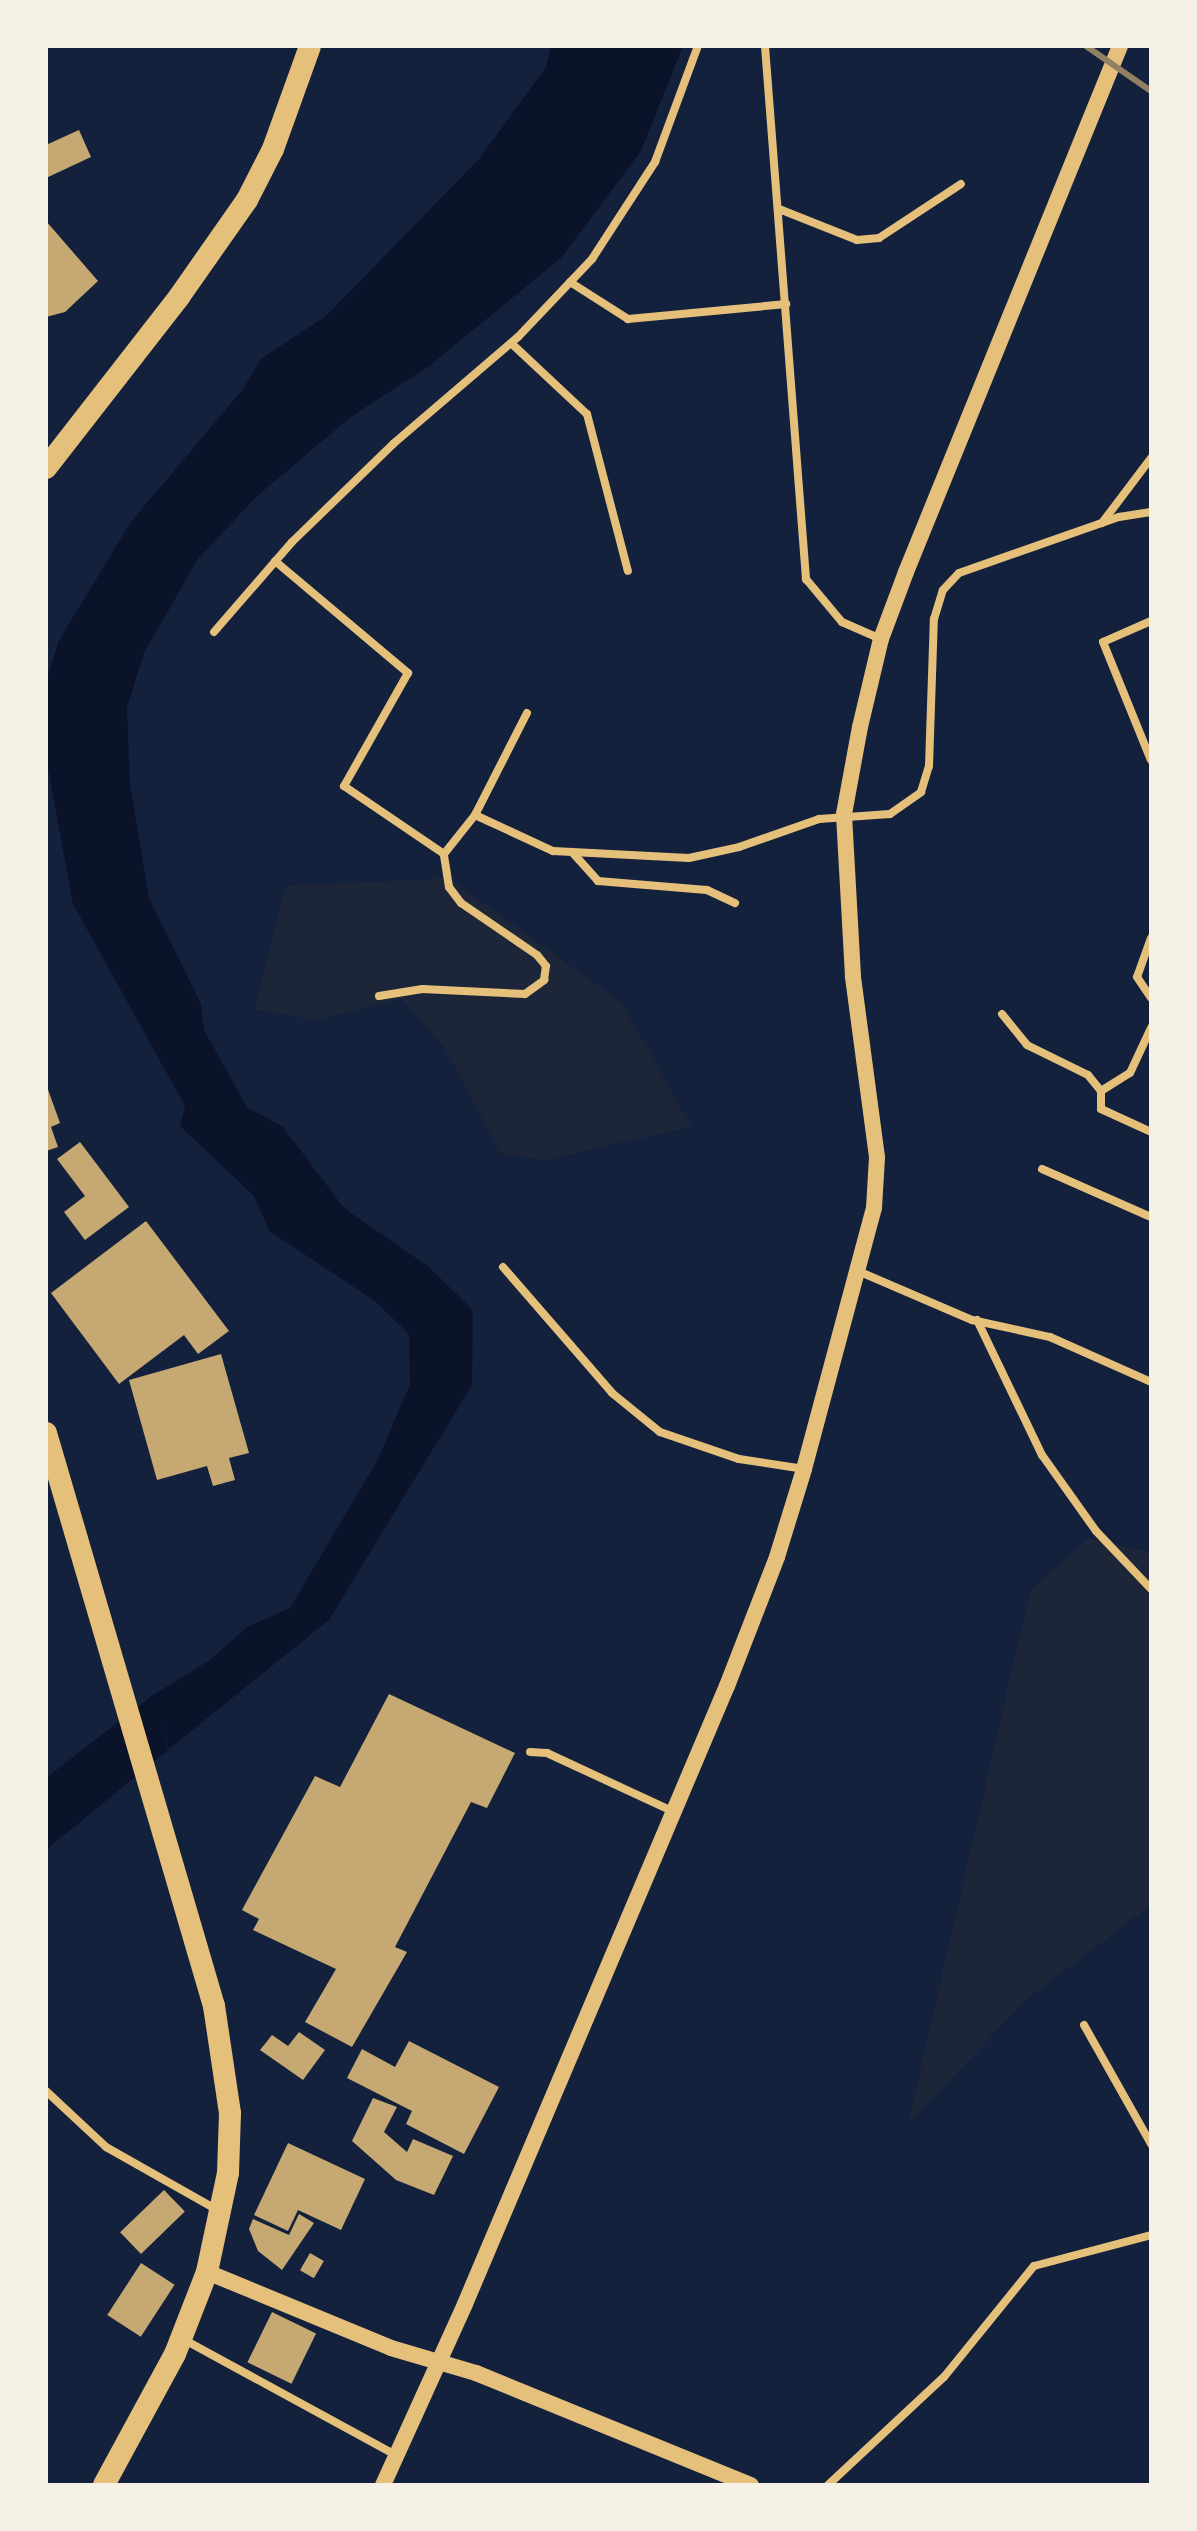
<!DOCTYPE html>
<style>
body{margin:0}
#map{position:relative;width:1197px;height:2531px;overflow:hidden;background:#14213d;font-family:Commissioner,sans-serif}
div>[style]{position:absolute}
.green>*{inset:0;background:#1d2539}
.water>*{inset:0;background:#0b132b}
.building>*{inset:0;background:#c6a872;transform-origin:0 0}
.minor>*{height:8px;margin:-4px;padding:0 4px;transform-origin:4px;border-radius:4px;background:#e5c07b}
.secondary>*{height:16px;margin:-8px;padding:0 8px;transform-origin:8px;border-radius:8px;background:#e5c07b}
.trunk>*{height:22px;margin:-11px;padding:0 11px;transform-origin:11px;border-radius:11px;background:#e5c07b}
.rail>*{height:6px;margin:-3px;padding:0 3px;transform-origin:3px;border-radius:3px;background:#918062}
span{translate:-50% -50%;white-space:nowrap;text-align:center;line-height:1.15;-webkit-text-stroke:6px #f6f1e7;paint-order:stroke}
.frame{position:absolute;inset:0;border:48px solid #f6f1e7;pointer-events:none}
</style>
<div id="map">
<div class="green">
<div style="clip-path:polygon(448px 878px,622px 1003px,691px 1127px,545px 1160px,501px 1154px,444px 1047px,402px 999px,316px 1020px,254px 1009px,286px 886px)"></div>
<div style="clip-path:polygon(1088px 1539px,1151px 1552px,1151px 1905px,1027px 1999px,908px 2124px,1030px 1591px)"></div>
</div>
<div class="water">
<div style="clip-path:polygon(551px 46px,683px 46px,641px 151px,561px 258px,428px 367px,352px 416px,256px 497px,198px 559px,145px 651px,127px 707px,130px 784px,149px 898px,201px 1004px,204px 1030px,247px 1107px,283px 1127px,344px 1208px,429px 1267px,473px 1310px,472px 1385px,329px 1620px,169px 1749px,160px 1722px,168px 1750px,46px 1850px,46px 1778px,153px 1695px,210px 1660px,247px 1627px,290px 1608px,377px 1461px,410px 1384px,409px 1334px,375px 1301px,269px 1231px,254px 1196px,180px 1126px,185px 1106px,73px 904px,46px 758px,46px 683px,58px 642px,130px 523px,243px 389px,261px 359px,326px 316px,479px 159px,546px 67px)"></div>
</div>
<div class="building">
<div style="clip-path:polygon(79px 130px,91px 157px,46px 178px,46px 145px)"></div>
<div style="clip-path:polygon(46px 221px,98px 281px,65px 312px,46px 317px)"></div>
<div style="clip-path:polygon(46px 1084px,60px 1123px,51px 1127px,58px 1147px,46px 1151px)"></div>
<div style="clip-path:polygon(80px 1142px,129px 1207px,85px 1240px,64px 1212px,85px 1196px,57px 1159px)"></div>
<div style="clip-path:polygon(146px 1221px,229px 1331px,198px 1354px,184px 1335px,119px 1384px,51px 1293px)"></div>
<div style="clip-path:polygon(221px 1354px,249px 1453px,229px 1458px,235px 1480px,213px 1486px,207px 1466px,157px 1480px,129px 1380px)"></div>
<div style="clip-path:polygon(389px 1694px,515px 1753px,487px 1808px,471px 1802px,395px 1947px,407px 1952px,352px 2047px,305px 2022px,336px 1969px,253px 1930px,259px 1919px,242px 1910px,315px 1776px,340px 1787px)"></div>
<div style="clip-path:polygon(299px 2032px,325px 2050px,303px 2080px,260px 2050px,272px 2035px,288px 2046px)"></div>
<div style="clip-path:polygon(409px 2041px,499px 2087px,464px 2154px,406px 2124px,412px 2111px,347px 2078px,362px 2049px,395px 2067px)"></div>
<div style="clip-path:polygon(373px 2098px,397px 2107px,384px 2132px,407px 2152px,413px 2139px,453px 2156px,434px 2195px,396px 2180px,352px 2141px)"></div>
<div style="clip-path:polygon(288px 2143px,365px 2179px,341px 2230px,298px 2210px,288px 2231px,254px 2215px)"></div>
<div style="left:164px;top:2190px;width:30px;height:61px;rotate:46deg"></div>
<div style="clip-path:polygon(299px 2214px,314px 2223px,282px 2270px,258px 2251px,249px 2229px,253px 2219px,289px 2235px)"></div>
<div style="left:310px;top:2253px;width:16px;height:20px;rotate:30deg"></div>
<div style="left:141px;top:2263px;width:40px;height:62px;rotate:33deg"></div>
<div style="left:272px;top:2312px;width:49px;height:56px;rotate:26deg"></div>
</div>
<div class="minor">
<div style="left:765px;top:46px;width:535px;rotate:85.6deg"></div>
<div style="left:806px;top:579px;width:56px;rotate:50.1deg"></div>
<div style="left:842px;top:622px;width:43px;rotate:23.6deg"></div>
<div style="left:779px;top:209px;width:84px;rotate:21.7deg"></div>
<div style="left:857px;top:240px;width:22px;rotate:-5deg"></div>
<div style="left:879px;top:238px;width:98px;rotate:-33.4deg"></div>
<div style="left:570px;top:282px;width:69px;rotate:32.5deg"></div>
<div style="left:628px;top:319px;width:159px;rotate:-5.4deg"></div>
<div style="left:511px;top:343px;width:104px;rotate:43.1deg"></div>
<div style="left:587px;top:414px;width:162px;rotate:75.4deg"></div>
<div style="left:1102px;top:523px;width:81px;rotate:-53deg"></div>
<div style="left:275px;top:561px;width:174px;rotate:40.1deg"></div>
<div style="left:408px;top:673px;width:130px;rotate:119.5deg"></div>
<div style="left:344px;top:786px;width:121px;rotate:34.2deg"></div>
<div style="left:444px;top:854px;width:50px;rotate:-51.5deg"></div>
<div style="left:1151px;top:621px;width:52px;rotate:156.4deg"></div>
<div style="left:1103px;top:642px;width:127px;rotate:67.9deg"></div>
<div style="left:214px;top:632px;width:119px;rotate:-49.1deg"></div>
<div style="left:292px;top:542px;width:141px;rotate:-44.1deg"></div>
<div style="left:393px;top:444px;width:165px;rotate:-40.6deg"></div>
<div style="left:518px;top:337px;width:108px;rotate:-46.5deg"></div>
<div style="left:592px;top:259px;width:116px;rotate:-57deg"></div>
<div style="left:655px;top:162px;width:124px;rotate:-69.7deg"></div>
<div style="left:527px;top:713px;width:114px;rotate:117deg"></div>
<div style="left:475px;top:815px;width:86px;rotate:24.8deg"></div>
<div style="left:553px;top:851px;width:136px;rotate:2.9deg"></div>
<div style="left:689px;top:858px;width:51px;rotate:-12.4deg"></div>
<div style="left:739px;top:847px;width:85px;rotate:-19.3deg"></div>
<div style="left:819px;top:819px;width:71px;rotate:-4deg"></div>
<div style="left:890px;top:814px;width:38px;rotate:-35deg"></div>
<div style="left:921px;top:792px;width:27px;rotate:-73deg"></div>
<div style="left:929px;top:766px;width:147px;rotate:-88.1deg"></div>
<div style="left:934px;top:619px;width:30px;rotate:-73deg"></div>
<div style="left:943px;top:590px;width:23px;rotate:-47deg"></div>
<div style="left:959px;top:573px;width:170px;rotate:-19.3deg"></div>
<div style="left:1119px;top:517px;width:32px;rotate:-9deg"></div>
<div style="left:572px;top:852px;width:39px;rotate:48deg"></div>
<div style="left:598px;top:881px;width:109px;rotate:4.7deg"></div>
<div style="left:707px;top:890px;width:31px;rotate:25deg"></div>
<div style="left:1151px;top:938px;width:41px;rotate:109.7deg"></div>
<div style="left:1137px;top:977px;width:25px;rotate:56deg"></div>
<div style="left:379px;top:996px;width:44px;rotate:-9.2deg"></div>
<div style="left:422px;top:989px;width:103px;rotate:2.8deg"></div>
<div style="left:525px;top:994px;width:24px;rotate:-36deg"></div>
<div style="left:544px;top:980px;width:14px;rotate:-82deg"></div>
<div style="left:546px;top:966px;width:14px;rotate:-129deg"></div>
<div style="left:537px;top:955px;width:92px;rotate:-145.6deg"></div>
<div style="left:461px;top:903px;width:20px;rotate:-127deg"></div>
<div style="left:449px;top:887px;width:33px;rotate:-99deg"></div>
<div style="left:1002px;top:1014px;width:40px;rotate:51deg"></div>
<div style="left:1027px;top:1045px;width:68px;rotate:26.2deg"></div>
<div style="left:1088px;top:1075px;width:21px;rotate:51deg"></div>
<div style="left:1101px;top:1091px;width:18px;rotate:90deg"></div>
<div style="left:1101px;top:1109px;width:55px;rotate:24.7deg"></div>
<div style="left:1101px;top:1091px;width:34px;rotate:-32deg"></div>
<div style="left:1130px;top:1073px;width:50px;rotate:-65deg"></div>
<div style="left:1042px;top:1169px;width:119px;rotate:23.8deg"></div>
<div style="left:503px;top:1267px;width:167px;rotate:49.1deg"></div>
<div style="left:612px;top:1393px;width:62px;rotate:39.1deg"></div>
<div style="left:660px;top:1432px;width:83px;rotate:18.9deg"></div>
<div style="left:739px;top:1459px;width:66px;rotate:8.7deg"></div>
<div style="left:858px;top:1271px;width:124px;rotate:23.3deg"></div>
<div style="left:972px;top:1320px;width:80px;rotate:12.3deg"></div>
<div style="left:1050px;top:1337px;width:111px;rotate:24deg"></div>
<div style="left:977px;top:1320px;width:150px;rotate:64.3deg"></div>
<div style="left:1042px;top:1455px;width:93px;rotate:54.6deg"></div>
<div style="left:1096px;top:1531px;width:80px;rotate:46.5deg"></div>
<div style="left:530px;top:1752px;width:17px;rotate:3deg"></div>
<div style="left:547px;top:1753px;width:140px;rotate:24.9deg"></div>
<div style="left:1084px;top:2025px;width:137px;rotate:60.6deg"></div>
<div style="left:46px;top:2091px;width:82px;rotate:43deg"></div>
<div style="left:106px;top:2147px;width:130px;rotate:29.5deg"></div>
<div style="left:181px;top:2338px;width:245px;rotate:28.6deg"></div>
<div style="left:828px;top:2485px;width:158px;rotate:-43deg"></div>
<div style="left:944px;top:2377px;width:143px;rotate:-51deg"></div>
<div style="left:1034px;top:2266px;width:121px;rotate:-14.8deg"></div>
</div>
<div class="secondary">
<div style="left:207px;top:2272px;width:199px;rotate:22.4deg"></div>
<div style="left:391px;top:2348px;width:89px;rotate:16.4deg"></div>
<div style="left:476px;top:2373px;width:297px;rotate:22.2deg"></div>
<div style="left:383px;top:2485px;width:199px;rotate:-65.6deg"></div>
<div style="left:465px;top:2304px;width:671px;rotate:-67.03deg"></div>
<div style="left:727px;top:1686px;width:138px;rotate:-68.8deg"></div>
<div style="left:777px;top:1557px;width:92px;rotate:-72.9deg"></div>
<div style="left:804px;top:1469px;width:270px;rotate:-75deg"></div>
<div style="left:874px;top:1208px;width:51px;rotate:-86.6deg"></div>
<div style="left:877px;top:1157px;width:183px;rotate:-97.6deg"></div>
<div style="left:853px;top:976px;width:162px;rotate:-93.2deg"></div>
<div style="left:844px;top:814px;width:88px;rotate:-79.6deg"></div>
<div style="left:860px;top:727px;width:90px;rotate:-76.6deg"></div>
<div style="left:881px;top:639px;width:72px;rotate:-69.5deg"></div>
<div style="left:906px;top:572px;width:568px;rotate:-67.86deg"></div>
</div>
<div class="trunk">
<div style="left:46px;top:468px;width:217px;rotate:-52.1deg"></div>
<div style="left:179px;top:297px;width:118px;rotate:-55deg"></div>
<div style="left:247px;top:200px;width:57px;rotate:-63deg"></div>
<div style="left:273px;top:149px;width:109px;rotate:-70.2deg"></div>
<div style="left:46px;top:1433px;width:597px;rotate:73.66deg"></div>
<div style="left:214px;top:2006px;width:108px;rotate:81.5deg"></div>
<div style="left:230px;top:2113px;width:60px;rotate:91.9deg"></div>
<div style="left:228px;top:2173px;width:101px;rotate:102deg"></div>
<div style="left:207px;top:2272px;width:88px;rotate:111.3deg"></div>
<div style="left:175px;top:2354px;width:149px;rotate:118.5deg"></div>
</div>
<div class="rail">
<div style="left:1086px;top:46px;width:79px;rotate:34.7deg"></div>
</div>
<div class="frame"></div>
</div>
